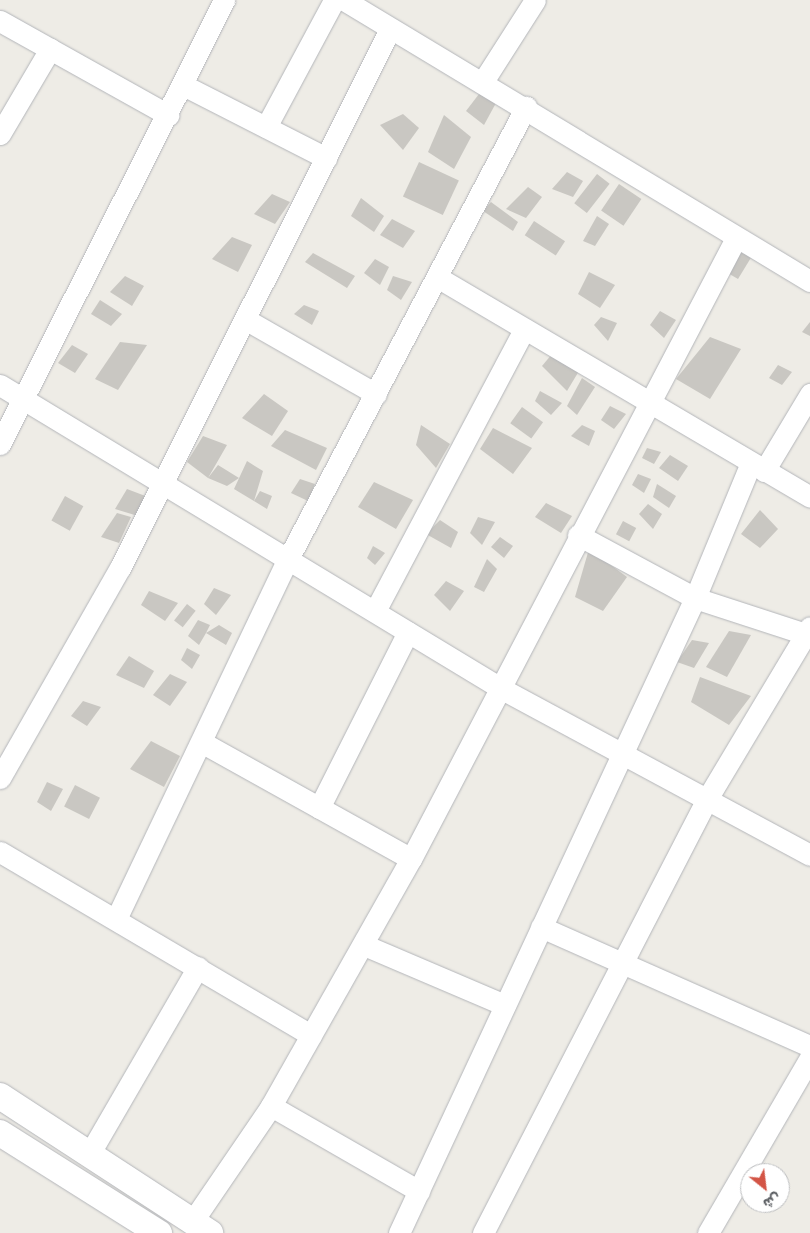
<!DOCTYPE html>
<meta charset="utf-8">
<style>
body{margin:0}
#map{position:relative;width:810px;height:1233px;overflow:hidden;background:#eeece6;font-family:Rubik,Cairo,sans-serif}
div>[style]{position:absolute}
.building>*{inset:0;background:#c9c7c2;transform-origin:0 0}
.roads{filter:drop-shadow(0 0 1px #b3b5b9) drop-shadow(0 0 1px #b3b5b9)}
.minor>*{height:21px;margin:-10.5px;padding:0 10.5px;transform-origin:10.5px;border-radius:10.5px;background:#fff}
.tertiary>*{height:26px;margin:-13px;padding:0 13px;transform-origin:13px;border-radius:13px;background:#fff}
span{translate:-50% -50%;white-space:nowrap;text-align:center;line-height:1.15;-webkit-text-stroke:5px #fff;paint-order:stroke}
.north{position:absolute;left:740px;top:1163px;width:50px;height:50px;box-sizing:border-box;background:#fff;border:1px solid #bebfc1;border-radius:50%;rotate:151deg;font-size:14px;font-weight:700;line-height:20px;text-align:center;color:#5d6064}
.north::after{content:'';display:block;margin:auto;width:18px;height:22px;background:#d35546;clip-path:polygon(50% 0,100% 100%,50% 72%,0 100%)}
</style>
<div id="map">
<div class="building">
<div style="clip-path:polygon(479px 94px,496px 103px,484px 125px,466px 111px)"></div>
<div style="clip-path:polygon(403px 114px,419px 128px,403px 150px,380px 125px)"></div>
<div style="clip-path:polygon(444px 115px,471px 137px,454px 169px,428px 152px)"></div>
<div style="left:419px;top:162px;width:44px;height:38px;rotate:25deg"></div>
<div style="clip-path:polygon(567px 172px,583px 181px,573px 197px,552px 189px)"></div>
<div style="left:597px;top:174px;width:16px;height:37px;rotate:38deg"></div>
<div style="left:619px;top:184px;width:27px;height:32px;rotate:34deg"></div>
<div style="clip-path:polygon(528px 187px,542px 197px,526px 218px,506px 209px)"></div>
<div style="clip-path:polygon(272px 194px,290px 202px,275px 224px,254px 214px)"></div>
<div style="clip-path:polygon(361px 198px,384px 216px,374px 232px,351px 216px)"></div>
<div style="clip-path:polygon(491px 202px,518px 222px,513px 231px,483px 211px)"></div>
<div style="clip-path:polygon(597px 216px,609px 224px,595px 246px,583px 241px)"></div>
<div style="clip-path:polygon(392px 219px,415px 231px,403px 248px,380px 235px)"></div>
<div style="left:534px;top:221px;width:37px;height:17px;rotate:33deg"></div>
<div style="clip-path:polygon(232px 237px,252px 245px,238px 272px,212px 259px)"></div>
<div style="clip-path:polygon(738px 252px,752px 256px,738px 279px,726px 272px)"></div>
<div style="clip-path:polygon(313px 253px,355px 276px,347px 288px,305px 262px)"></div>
<div style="clip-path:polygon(375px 259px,389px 267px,380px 285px,364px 273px)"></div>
<div style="clip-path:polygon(589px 272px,615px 285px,600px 308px,578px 294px)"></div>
<div style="clip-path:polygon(125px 276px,144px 286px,132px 306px,110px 292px)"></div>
<div style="clip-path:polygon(393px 276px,412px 282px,401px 300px,387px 290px)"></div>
<div style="clip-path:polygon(100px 300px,122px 314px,111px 326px,91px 314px)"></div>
<div style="clip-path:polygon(304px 305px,319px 311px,312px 325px,294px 314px)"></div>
<div style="clip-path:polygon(660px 311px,676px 320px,664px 338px,650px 325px)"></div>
<div style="clip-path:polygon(601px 317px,617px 323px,608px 341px,594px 325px)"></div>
<div style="clip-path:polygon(810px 322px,810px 336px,802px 332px)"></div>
<div style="clip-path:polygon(710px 337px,741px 349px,710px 399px,676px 379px)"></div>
<div style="clip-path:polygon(120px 342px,147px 345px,118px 390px,95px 379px)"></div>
<div style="clip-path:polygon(72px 345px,88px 354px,75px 373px,58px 363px)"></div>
<div style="clip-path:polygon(552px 354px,579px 371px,567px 391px,542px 366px)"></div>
<div style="clip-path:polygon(778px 365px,792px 372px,782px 385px,769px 378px)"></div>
<div style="clip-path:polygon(582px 378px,595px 387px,577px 415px,567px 406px)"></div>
<div style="clip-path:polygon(540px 391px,562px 403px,551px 415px,535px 401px)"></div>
<div style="clip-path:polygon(264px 394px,288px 411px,272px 436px,242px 418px)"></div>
<div style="clip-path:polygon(610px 406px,626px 414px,614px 429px,601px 420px)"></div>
<div style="left:522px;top:407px;width:26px;height:20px;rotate:36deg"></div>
<div style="clip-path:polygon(421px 425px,450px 444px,436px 468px,416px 445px)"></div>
<div style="clip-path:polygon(582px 425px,595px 431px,589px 446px,571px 436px)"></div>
<div style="clip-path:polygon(493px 428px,532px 448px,513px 474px,480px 449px)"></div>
<div style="clip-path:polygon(285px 430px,327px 448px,316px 470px,271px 446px)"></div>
<div style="clip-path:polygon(203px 436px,227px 445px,208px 478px,218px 465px,239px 478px,227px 486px,208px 478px,187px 462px)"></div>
<div style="clip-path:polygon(647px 448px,661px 452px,654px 464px,642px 458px)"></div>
<div style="clip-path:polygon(670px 455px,688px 466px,678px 481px,659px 468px)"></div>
<div style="clip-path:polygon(247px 461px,263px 471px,254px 501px,260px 491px,272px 496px,267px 509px,234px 489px)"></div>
<div style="clip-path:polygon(638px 474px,651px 479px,644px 493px,632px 485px)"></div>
<div style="clip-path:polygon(300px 479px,315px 484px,308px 501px,291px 493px)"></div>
<div style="clip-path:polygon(374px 482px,413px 500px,396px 529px,358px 507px)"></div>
<div style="clip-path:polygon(657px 484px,676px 496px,669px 508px,653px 497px)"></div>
<div style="clip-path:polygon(127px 489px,148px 497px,138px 516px,115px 509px)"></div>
<div style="left:65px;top:496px;width:21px;height:28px;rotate:29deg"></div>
<div style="clip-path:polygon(546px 503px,572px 516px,561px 533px,535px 517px)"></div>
<div style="clip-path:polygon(648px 504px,662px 514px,653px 529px,639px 514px)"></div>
<div style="clip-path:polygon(760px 510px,778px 529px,760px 548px,741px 534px)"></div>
<div style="clip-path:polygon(117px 513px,131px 517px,119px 543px,101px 537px)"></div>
<div style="clip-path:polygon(478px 517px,495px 522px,482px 545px,470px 533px)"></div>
<div style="clip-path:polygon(440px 520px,458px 532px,451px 548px,426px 534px)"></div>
<div style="left:623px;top:521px;width:15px;height:15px;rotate:28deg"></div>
<div style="clip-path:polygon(500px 537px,513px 546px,504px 558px,491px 547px)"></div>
<div style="clip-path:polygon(373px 546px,385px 553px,375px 565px,367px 558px)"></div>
<div style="clip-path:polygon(589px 549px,627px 577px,603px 611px,575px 597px)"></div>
<div style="clip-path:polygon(487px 559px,497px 569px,484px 592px,474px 587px)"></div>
<div style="clip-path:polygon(446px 581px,464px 591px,450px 611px,434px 595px)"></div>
<div style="clip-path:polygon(214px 588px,231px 595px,216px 615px,204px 604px)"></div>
<div style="clip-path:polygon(149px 591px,178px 603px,165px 621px,141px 605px)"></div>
<div style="left:187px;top:604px;width:11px;height:21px;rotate:38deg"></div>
<div style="clip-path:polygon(198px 620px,210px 625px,206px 633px,219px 625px,232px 633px,226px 645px,206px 633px,199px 645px,188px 636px)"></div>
<div style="clip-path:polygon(729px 631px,751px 635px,727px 677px,706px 667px)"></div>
<div style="clip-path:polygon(692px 640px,709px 643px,694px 668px,677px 662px)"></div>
<div style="clip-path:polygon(187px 648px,200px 655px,192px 669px,181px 660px)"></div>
<div style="clip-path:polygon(129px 656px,154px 671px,144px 688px,116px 675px)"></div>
<div style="clip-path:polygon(170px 674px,187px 682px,170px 706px,153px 695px)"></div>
<div style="clip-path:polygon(700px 677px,751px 696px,729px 725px,691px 702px)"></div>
<div style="clip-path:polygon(83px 701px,101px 707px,87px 726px,71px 716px)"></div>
<div style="clip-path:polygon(151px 741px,180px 756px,164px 787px,130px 769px)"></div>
<div style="clip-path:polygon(47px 782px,63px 789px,51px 811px,37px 802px)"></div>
<div style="left:75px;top:785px;width:28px;height:24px;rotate:27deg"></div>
</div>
<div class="roads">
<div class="minor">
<div style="left:344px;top:0;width:544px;rotate:31.09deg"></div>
<div style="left:0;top:21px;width:193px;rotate:29.2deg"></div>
<div style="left:482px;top:83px;width:98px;rotate:-57.4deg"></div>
<div style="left:183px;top:85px;width:161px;rotate:27deg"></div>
<div style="left:266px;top:127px;width:144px;rotate:-61.8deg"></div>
<div style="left:0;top:134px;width:99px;rotate:-59.5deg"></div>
<div style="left:437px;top:277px;width:433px;rotate:30.5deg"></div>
<div style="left:245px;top:319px;width:151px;rotate:29.8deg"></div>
<div style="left:0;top:385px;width:587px;rotate:31.2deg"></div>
<div style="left:502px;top:689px;width:350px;rotate:28.3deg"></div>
<div style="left:0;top:444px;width:497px;rotate:-63.2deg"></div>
<div style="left:764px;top:471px;width:90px;rotate:-59.1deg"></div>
<div style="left:578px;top:535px;width:133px;rotate:28.3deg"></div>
<div style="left:695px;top:598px;width:117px;rotate:18deg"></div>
<div style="left:375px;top:611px;width:319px;rotate:-62.1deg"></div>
<div style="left:203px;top:743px;width:238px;rotate:29.1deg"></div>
<div style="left:0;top:778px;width:242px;rotate:-60.3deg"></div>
<div style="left:120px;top:568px;width:603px;rotate:-63.39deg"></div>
<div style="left:319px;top:808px;width:197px;rotate:-63.2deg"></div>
<div style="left:0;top:852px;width:361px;rotate:30.5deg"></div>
<div style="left:117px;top:917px;width:399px;rotate:-64.5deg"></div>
<div style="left:289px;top:557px;width:509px;rotate:-62.23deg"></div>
<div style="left:541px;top:927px;width:294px;rotate:23.9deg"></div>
<div style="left:364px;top:945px;width:153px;rotate:23.1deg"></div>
<div style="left:271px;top:1106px;width:171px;rotate:29.9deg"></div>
<div style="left:90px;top:1153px;width:215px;rotate:-59.9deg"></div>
<div style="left:192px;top:1222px;width:140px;rotate:-55.7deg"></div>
<div style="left:271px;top:1106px;width:284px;rotate:-60.5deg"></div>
<div style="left:411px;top:859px;width:701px;rotate:-62.37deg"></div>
<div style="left:399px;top:1233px;width:701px;rotate:-65.01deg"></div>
<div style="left:695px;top:598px;width:146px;rotate:-67.5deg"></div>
<div style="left:483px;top:1233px;width:488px;rotate:-62.7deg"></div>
<div style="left:707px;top:799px;width:200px;rotate:-59.1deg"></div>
<div style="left:708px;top:1233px;width:203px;rotate:-59.8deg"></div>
</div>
<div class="tertiary">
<div style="left:0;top:1096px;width:251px;rotate:33.1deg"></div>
<div style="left:0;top:1133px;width:188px;rotate:32.2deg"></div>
</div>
</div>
<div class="north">ش</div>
</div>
